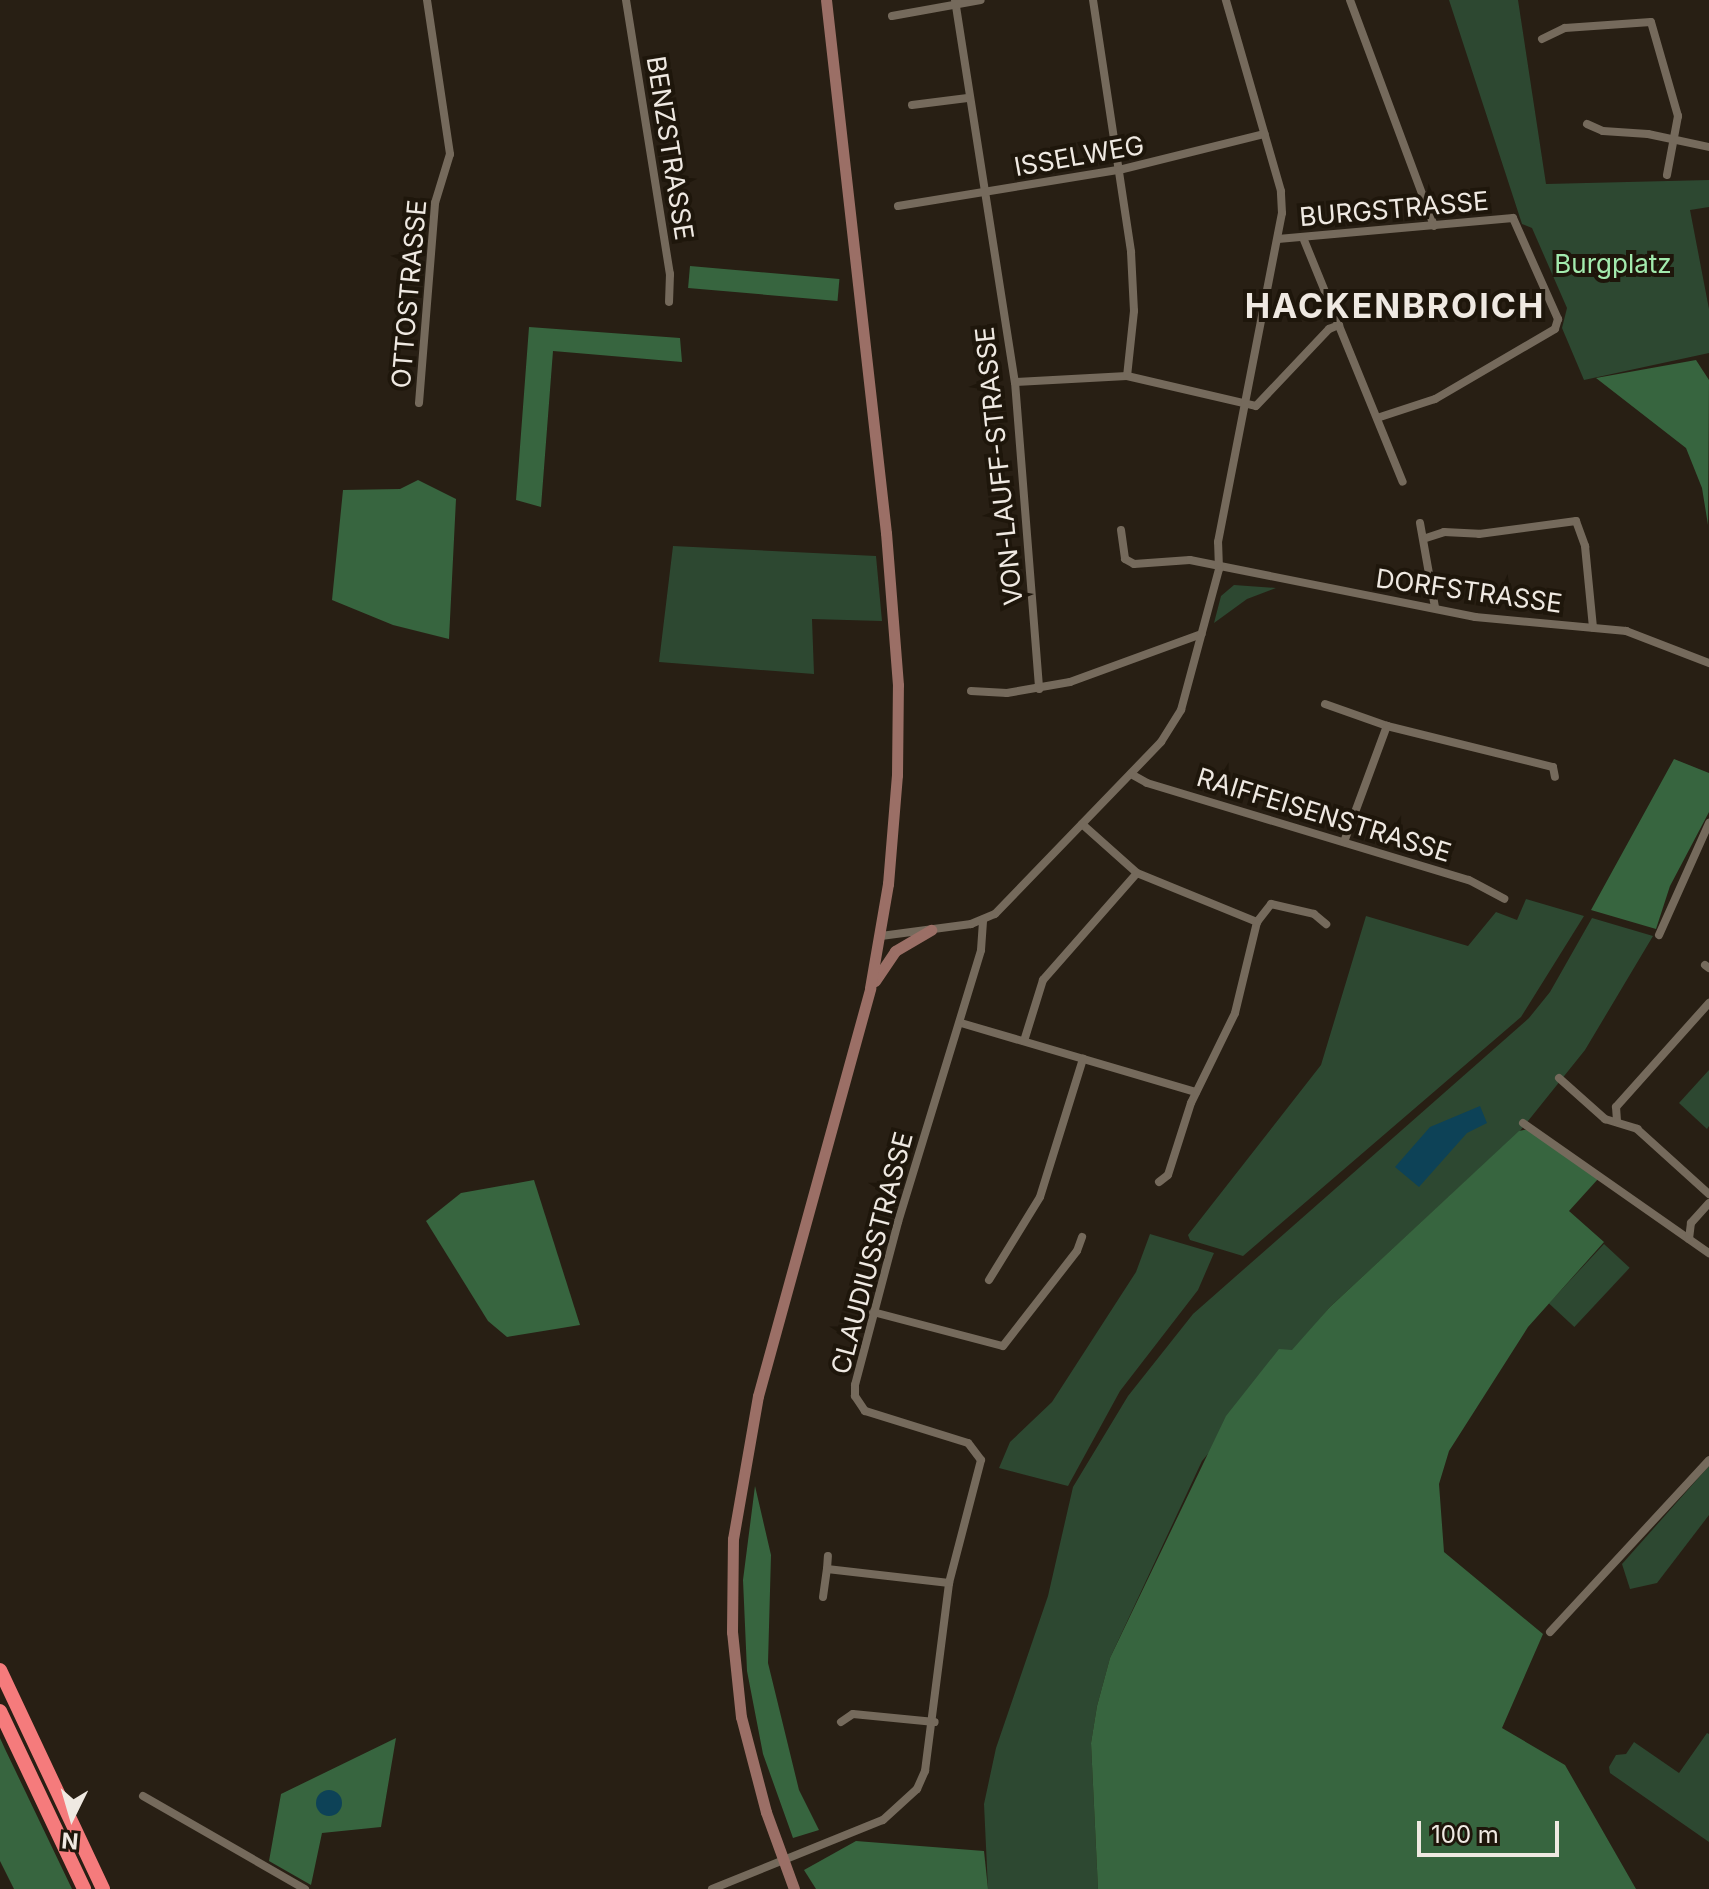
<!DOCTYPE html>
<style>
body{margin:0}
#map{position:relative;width:1709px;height:1889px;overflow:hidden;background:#281f14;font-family:Inter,sans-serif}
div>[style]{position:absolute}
.green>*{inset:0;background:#2d4831;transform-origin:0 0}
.forest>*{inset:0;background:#37653f;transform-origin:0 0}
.water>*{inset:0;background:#0d4257}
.round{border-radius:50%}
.street>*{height:8px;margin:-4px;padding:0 4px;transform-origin:4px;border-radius:4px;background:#756a5c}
.secondary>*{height:11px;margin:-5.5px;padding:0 5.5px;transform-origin:5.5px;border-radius:5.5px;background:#9b6f66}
.highway>*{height:14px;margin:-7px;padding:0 7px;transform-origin:7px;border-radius:7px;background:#f57b7c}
span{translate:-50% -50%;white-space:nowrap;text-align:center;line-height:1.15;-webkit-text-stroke:8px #1e160b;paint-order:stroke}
.street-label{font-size:26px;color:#efe9e2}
.park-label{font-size:26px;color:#a3ebae}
.district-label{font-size:34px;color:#efe9e2;font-weight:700;letter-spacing:2px}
.north{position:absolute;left:32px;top:1777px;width:80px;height:80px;-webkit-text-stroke:6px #1e160b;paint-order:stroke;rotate:185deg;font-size:22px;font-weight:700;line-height:32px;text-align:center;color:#efe9e2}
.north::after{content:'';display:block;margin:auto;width:28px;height:36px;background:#efe9e2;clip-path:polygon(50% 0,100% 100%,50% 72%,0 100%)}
.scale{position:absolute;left:1417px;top:1821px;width:142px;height:36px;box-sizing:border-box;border:4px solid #efe9e2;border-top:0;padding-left:10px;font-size:24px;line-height:28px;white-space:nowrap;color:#efe9e2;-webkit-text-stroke:6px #1e160b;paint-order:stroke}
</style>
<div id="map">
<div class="green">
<div style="clip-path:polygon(1449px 0,1518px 0,1546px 184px,1709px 180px,1709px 207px,1690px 210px,1709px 309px,1709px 353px,1584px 380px,1562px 328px,1567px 308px,1532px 228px,1522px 224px)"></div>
<div style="clip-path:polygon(673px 546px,876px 556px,882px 621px,812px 619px,814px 674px,659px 662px)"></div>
<div style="clip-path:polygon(1234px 585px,1276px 588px,1247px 599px,1214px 623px,1221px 596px)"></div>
<div style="clip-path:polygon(1526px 899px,1584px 916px,1521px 1017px,1243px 1256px,1190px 1240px,1188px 1235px,1321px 1065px,1366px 916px,1468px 946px,1496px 912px,1517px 920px)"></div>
<div style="clip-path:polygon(1592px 918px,1653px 936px,1585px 1050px,1520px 1131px,1330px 1307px,1202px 1461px,1110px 1658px,1097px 1706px,1091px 1743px,1098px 1889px,988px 1889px,984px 1804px,996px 1748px,1048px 1596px,1073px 1487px,1128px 1396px,1193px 1314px,1529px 1018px,1550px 992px)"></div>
<div style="clip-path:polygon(1709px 1070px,1709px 1126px,1707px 1129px,1679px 1103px)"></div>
<div style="clip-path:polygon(1150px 1234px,1214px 1253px,1198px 1290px,1120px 1391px,1068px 1486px,999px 1468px,1010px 1442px,1052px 1402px,1136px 1272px)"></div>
<div style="left:1604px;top:1244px;width:35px;height:81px;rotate:43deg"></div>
<div style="clip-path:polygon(1709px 1466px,1709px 1515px,1657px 1583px,1630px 1589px,1622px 1564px)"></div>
<div style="clip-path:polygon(1707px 1733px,1709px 1734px,1709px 1842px,1610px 1773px,1609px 1767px,1616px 1755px,1626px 1754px,1634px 1742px,1679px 1773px)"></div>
</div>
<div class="forest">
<div style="left:690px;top:266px;width:150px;height:22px;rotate:5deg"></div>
<div style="clip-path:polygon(529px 327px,680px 338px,682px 362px,553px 351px,541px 507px,516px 500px)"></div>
<div style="clip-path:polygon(1696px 360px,1709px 380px,1708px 525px,1702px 488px,1686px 448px,1596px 378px)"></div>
<div style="clip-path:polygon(418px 480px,456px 499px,449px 639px,393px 625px,332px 600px,343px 490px,400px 489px)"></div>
<div style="clip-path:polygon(1674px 759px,1709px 773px,1709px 812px,1670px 886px,1656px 929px,1591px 910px)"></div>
<div style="clip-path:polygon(1528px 1129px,1598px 1179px,1569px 1211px,1604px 1242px,1528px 1327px,1449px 1451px,1439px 1484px,1444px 1552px,1543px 1634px,1502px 1728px,1565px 1765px,1636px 1889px,1098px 1889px,1091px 1743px,1097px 1706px,1110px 1658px,1226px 1416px,1279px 1349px,1292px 1350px,1330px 1307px,1519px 1131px)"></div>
<div style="clip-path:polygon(534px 1180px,580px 1325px,507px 1337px,488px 1321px,426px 1221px,461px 1193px)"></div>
<div style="clip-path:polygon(755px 1486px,771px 1555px,768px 1663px,799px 1790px,819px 1830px,793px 1838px,763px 1754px,747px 1671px,743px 1580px)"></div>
<div style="clip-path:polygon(0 1738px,5px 1749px,72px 1889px,14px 1889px,0 1861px)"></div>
<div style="clip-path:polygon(396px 1738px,381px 1827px,322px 1833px,311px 1885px,269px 1861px,281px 1794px)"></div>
<div style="clip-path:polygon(856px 1841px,984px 1851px,988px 1889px,816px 1889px,804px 1870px)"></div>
</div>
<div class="water">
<div style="clip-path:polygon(1480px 1106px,1487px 1123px,1467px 1133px,1419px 1187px,1395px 1167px,1430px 1127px)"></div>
<div class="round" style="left:316px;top:1790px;width:26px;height:26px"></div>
</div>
<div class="street">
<div style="left:626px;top:0;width:278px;rotate:80.9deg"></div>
<div style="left:670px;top:274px;width:28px;rotate:92deg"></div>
<div style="left:955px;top:0;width:387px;rotate:81.1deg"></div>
<div style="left:1015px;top:382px;width:308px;rotate:85.5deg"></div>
<div style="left:1093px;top:0;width:255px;rotate:81.4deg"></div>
<div style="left:1131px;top:252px;width:59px;rotate:87.1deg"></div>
<div style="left:1134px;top:311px;width:65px;rotate:96.1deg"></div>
<div style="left:1350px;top:0;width:241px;rotate:69.6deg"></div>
<div style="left:892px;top:16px;width:90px;rotate:-10.2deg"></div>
<div style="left:1542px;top:39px;width:25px;rotate:-26deg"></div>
<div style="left:1565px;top:28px;width:86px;rotate:-4deg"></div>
<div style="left:1651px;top:22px;width:98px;rotate:74deg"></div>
<div style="left:1678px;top:116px;width:60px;rotate:100.6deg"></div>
<div style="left:912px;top:105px;width:56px;rotate:-7.1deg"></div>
<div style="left:1587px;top:124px;width:17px;rotate:24deg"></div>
<div style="left:1603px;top:131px;width:45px;rotate:3.8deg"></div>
<div style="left:1648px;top:134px;width:62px;rotate:12deg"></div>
<div style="left:898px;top:206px;width:224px;rotate:-9.3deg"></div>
<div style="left:1119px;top:170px;width:150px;rotate:-13.9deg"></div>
<div style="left:1278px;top:239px;width:236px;rotate:-5.1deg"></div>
<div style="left:1513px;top:218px;width:111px;rotate:66deg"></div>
<div style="left:1558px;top:319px;width:10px;rotate:107deg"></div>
<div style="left:1555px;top:329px;width:139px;rotate:149.7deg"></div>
<div style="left:1435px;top:399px;width:61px;rotate:161.9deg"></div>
<div style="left:1304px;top:240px;width:261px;rotate:67.8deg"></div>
<div style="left:1015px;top:382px;width:112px;rotate:-3.1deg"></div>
<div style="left:1127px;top:376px;width:132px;rotate:13.1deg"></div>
<div style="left:1256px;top:406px;width:106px;rotate:-46.5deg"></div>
<div style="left:1329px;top:329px;width:11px;rotate:-22deg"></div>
<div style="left:419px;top:403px;width:201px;rotate:-85.4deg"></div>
<div style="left:435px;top:203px;width:51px;rotate:-73deg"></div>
<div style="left:450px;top:154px;width:156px;rotate:-98.5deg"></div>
<div style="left:1420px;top:523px;width:85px;rotate:79.9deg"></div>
<div style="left:1121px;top:530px;width:29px;rotate:82deg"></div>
<div style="left:1125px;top:559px;width:10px;rotate:29deg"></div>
<div style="left:1134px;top:564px;width:56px;rotate:-4.1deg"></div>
<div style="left:1190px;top:560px;width:291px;rotate:11.3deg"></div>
<div style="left:1475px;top:617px;width:152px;rotate:5.3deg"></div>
<div style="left:1626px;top:631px;width:89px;rotate:21.1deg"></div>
<div style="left:1426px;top:538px;width:19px;rotate:-18deg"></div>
<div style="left:1444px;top:532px;width:35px;rotate:3deg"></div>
<div style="left:1479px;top:534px;width:98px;rotate:-7.6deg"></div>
<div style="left:1576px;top:521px;width:27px;rotate:70deg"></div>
<div style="left:1585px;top:546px;width:82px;rotate:84.4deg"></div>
<div style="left:971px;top:691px;width:36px;rotate:3deg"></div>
<div style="left:1007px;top:693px;width:64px;rotate:-9.9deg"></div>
<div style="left:1070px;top:682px;width:140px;rotate:-20.1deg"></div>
<div style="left:1325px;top:704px;width:66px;rotate:19.5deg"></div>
<div style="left:1131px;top:774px;width:18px;rotate:29deg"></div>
<div style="left:1147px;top:783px;width:336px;rotate:16.8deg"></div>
<div style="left:1469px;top:880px;width:40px;rotate:28deg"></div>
<div style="left:1082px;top:824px;width:74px;rotate:41.7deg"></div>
<div style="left:1137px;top:873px;width:130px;rotate:22.2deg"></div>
<div style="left:1344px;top:842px;width:124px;rotate:-69.7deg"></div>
<div style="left:1387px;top:726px;width:171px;rotate:13.9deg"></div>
<div style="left:1553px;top:767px;width:10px;rotate:79deg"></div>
<div style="left:1659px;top:935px;width:123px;rotate:-65.9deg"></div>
<div style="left:881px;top:936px;width:91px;rotate:-7.6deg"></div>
<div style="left:971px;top:924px;width:26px;rotate:-23deg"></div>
<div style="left:995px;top:914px;width:239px;rotate:-46deg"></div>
<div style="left:1161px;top:742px;width:38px;rotate:-58deg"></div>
<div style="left:1181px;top:710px;width:146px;rotate:-74.9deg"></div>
<div style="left:1219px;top:569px;width:27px;rotate:-92deg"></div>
<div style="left:1218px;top:542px;width:335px;rotate:-79deg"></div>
<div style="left:1282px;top:213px;width:22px;rotate:-93deg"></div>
<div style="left:1281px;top:191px;width:199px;rotate:-106.1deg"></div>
<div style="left:1705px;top:965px;width:5px;rotate:37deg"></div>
<div style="left:961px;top:1023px;width:245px;rotate:16.4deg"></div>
<div style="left:1024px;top:1041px;width:64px;rotate:-72.7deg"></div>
<div style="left:1043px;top:980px;width:142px;rotate:-48.7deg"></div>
<div style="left:1559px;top:1078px;width:62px;rotate:41.7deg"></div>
<div style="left:1605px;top:1119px;width:34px;rotate:17deg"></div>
<div style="left:1637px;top:1129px;width:97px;rotate:42.1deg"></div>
<div style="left:1617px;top:1121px;width:14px;rotate:-94deg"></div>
<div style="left:1616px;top:1107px;width:140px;rotate:-48.2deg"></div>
<div style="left:1523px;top:1123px;width:227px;rotate:35deg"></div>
<div style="left:1159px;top:1182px;width:11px;rotate:-38deg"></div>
<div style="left:1168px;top:1175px;width:76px;rotate:-72.3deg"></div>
<div style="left:1191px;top:1103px;width:100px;rotate:-63.9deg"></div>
<div style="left:1235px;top:1013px;width:94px;rotate:-76.4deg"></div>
<div style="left:1257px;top:922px;width:23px;rotate:-52deg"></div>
<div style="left:1271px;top:904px;width:44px;rotate:13.1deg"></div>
<div style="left:1314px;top:914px;width:16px;rotate:40deg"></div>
<div style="left:1689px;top:1239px;width:16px;rotate:-83deg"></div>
<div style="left:1691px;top:1223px;width:27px;rotate:-48deg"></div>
<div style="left:989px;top:1280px;width:97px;rotate:-58.4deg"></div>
<div style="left:1040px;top:1197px;width:145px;rotate:-72.7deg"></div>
<div style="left:873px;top:1312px;width:134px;rotate:14.7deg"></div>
<div style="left:1003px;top:1346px;width:120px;rotate:-52.1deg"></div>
<div style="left:1077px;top:1251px;width:15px;rotate:-70deg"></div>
<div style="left:827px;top:1569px;width:13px;rotate:-86deg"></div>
<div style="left:823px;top:1597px;width:28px;rotate:-82deg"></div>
<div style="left:827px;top:1569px;width:123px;rotate:6.5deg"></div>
<div style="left:1550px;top:1632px;width:234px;rotate:-47.2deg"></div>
<div style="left:841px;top:1722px;width:14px;rotate:-34deg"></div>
<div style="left:853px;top:1714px;width:82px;rotate:5.6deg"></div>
<div style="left:143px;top:1796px;width:187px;rotate:29.9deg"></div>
<div style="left:712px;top:1889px;width:184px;rotate:-22deg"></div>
<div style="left:883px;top:1820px;width:46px;rotate:-42.4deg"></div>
<div style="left:917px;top:1789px;width:20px;rotate:-66deg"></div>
<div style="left:925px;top:1771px;width:190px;rotate:-82.7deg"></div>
<div style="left:949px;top:1583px;width:127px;rotate:-75.4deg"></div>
<div style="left:981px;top:1460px;width:21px;rotate:-127deg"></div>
<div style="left:968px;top:1443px;width:108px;rotate:-162.7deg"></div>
<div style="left:865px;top:1411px;width:18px;rotate:-124deg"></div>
<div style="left:855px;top:1396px;width:11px;rotate:-90deg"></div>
<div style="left:855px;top:1385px;width:169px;rotate:-75.2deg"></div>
<div style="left:898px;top:1222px;width:284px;rotate:-73deg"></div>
<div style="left:981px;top:950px;width:29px;rotate:-86deg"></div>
</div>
<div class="secondary">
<div style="left:875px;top:981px;width:36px;rotate:-56deg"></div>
<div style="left:895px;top:951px;width:42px;rotate:-30.3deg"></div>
<div style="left:794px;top:1889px;width:82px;rotate:-110deg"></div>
<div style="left:766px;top:1812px;width:98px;rotate:-104.7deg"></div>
<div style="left:741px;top:1717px;width:85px;rotate:-96deg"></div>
<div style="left:732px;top:1632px;width:93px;rotate:-89.4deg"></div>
<div style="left:733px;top:1539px;width:145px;rotate:-80.1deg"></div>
<div style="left:758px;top:1396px;width:423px;rotate:-74.6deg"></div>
<div style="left:870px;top:988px;width:106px;rotate:-80.2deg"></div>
<div style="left:888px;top:884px;width:109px;rotate:-85.3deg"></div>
<div style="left:897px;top:775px;width:90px;rotate:-89.4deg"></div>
<div style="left:898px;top:685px;width:152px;rotate:-94.5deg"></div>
<div style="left:886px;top:533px;width:536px;rotate:-96.42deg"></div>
</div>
<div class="highway">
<div style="left:0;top:1670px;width:242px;rotate:64.8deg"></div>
<div style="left:0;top:1711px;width:197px;rotate:64.7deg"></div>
</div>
<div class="street-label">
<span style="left:670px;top:148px;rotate:81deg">BENZSTRASSE</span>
<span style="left:1079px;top:156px;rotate:-10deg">ISSELWEG</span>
<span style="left:1394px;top:209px;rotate:-5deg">BURGSTRASSE</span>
<span style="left:409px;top:294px;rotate:-85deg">OTTOSTRASSE</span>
<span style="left:999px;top:466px;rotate:-96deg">VON-LAUFF-STRASSE</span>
<span style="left:1469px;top:591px;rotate:8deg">DORFSTRASSE</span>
<span style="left:1324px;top:815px;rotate:17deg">RAIFFEISENSTRASSE</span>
<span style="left:872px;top:1253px;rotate:-75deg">CLAUDIUSSTRASSE</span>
</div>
<div class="park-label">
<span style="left:1613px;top:264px">Burgplatz</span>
</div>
<div class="district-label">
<span style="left:1395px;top:306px">HACKENBROICH</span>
</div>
<div class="north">N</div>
<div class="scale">100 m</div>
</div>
